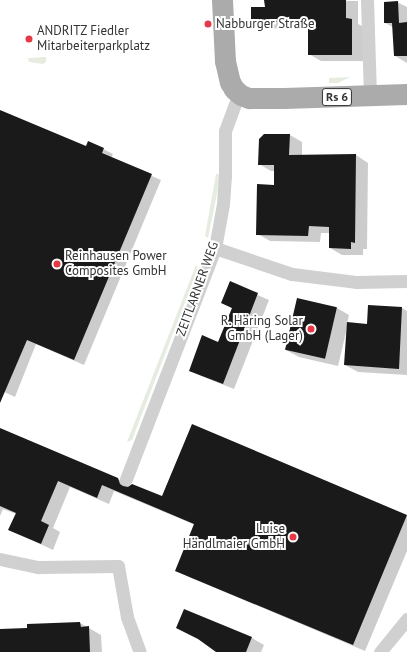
<!DOCTYPE html>
<meta charset="utf-8">
<style>
body{margin:0}
#map{position:relative;width:407px;height:652px;overflow:hidden;background:#fff;font-family:"PT Sans",sans-serif}
div>[style]{position:absolute}
.green>*{inset:0;background:#e6ecdf}
.shadow>*{inset:0;background:#0003}
.building>*{inset:0;background:#1a1a1a;transform-origin:0 0}
.street>*{height:13px;margin:-6.5px;padding:0 6.5px;transform-origin:6.5px;border-radius:6.5px;background:#d0d0d0}
.primary>*{height:21px;margin:-10.5px;padding:0 10.5px;transform-origin:10.5px;border-radius:10.5px;background:#ababab}
.dots>*{width:11px;height:11px;translate:-50% -50%;box-sizing:border-box;border:2px solid #fff;border-radius:50%}
span{translate:-50% -50%;white-space:nowrap;text-align:center;line-height:1.15;-webkit-text-stroke:4px #fff;paint-order:stroke}
.shield-label span{padding:1px 3px;background:#fff;border:1px solid;border-radius:3px;-webkit-text-stroke-width:0}
.shield-label{font-size:12px;color:#333;font-weight:700}
.poi-label{font-size:13px;color:#333}
.left{translate:0 -50%;text-align:left}
.right{translate:-100% -50%;text-align:right}
.street-label{font-size:13px;color:#333}
</style>
<div id="map">
<div class="green">
<div style="clip-path:polygon(46px 57px,46px 62px,43px 64px,29px 62px,28px 58px)"></div>
<div style="clip-path:polygon(350px 77px,338px 83px,329px 83px,329px 78px)"></div>
<div style="clip-path:polygon(216px 174px,220px 174px,218px 189px,208px 238px,205px 236px)"></div>
<div style="clip-path:polygon(196px 265px,198px 269px,132px 440px,127px 442px)"></div>
</div>
<div class="shadow">
<div style="clip-path:polygon(265px 0,358px 1px,358px 24px,364px 27px,364px 61px,321px 61px,309px 54px,309px 25px,291px 25px,291px 28px,264px 29px,252px 21px,266px 8px)"></div>
<div style="clip-path:polygon(397px 2px,407px 7px,407px 63px,395px 56px,393px 27px,385px 23px)"></div>
<div style="clip-path:polygon(0 111px,87px 147px,103px 149px,113px 154px,111px 158px,161px 180px,84px 365px,36px 344px,15px 397px,0 390px)"></div>
<div style="clip-path:polygon(290px 135px,302px 142px,302px 156px,356px 155px,368px 163px,367px 249px,363px 249px,363px 255px,342px 255px,330px 248px,330px 233px,321px 233px,320px 242px,270px 241px,258px 234px,275px 186px,275px 171px,271px 171px,259px 164px)"></div>
<div style="clip-path:polygon(230px 283px,269px 300px,234px 389px,201px 376px,190px 370px,219px 343px,233px 309px,222px 303px)"></div>
<div style="clip-path:polygon(298px 299px,337px 308px,349px 315px,347px 324px,368px 325px,369px 306px,402px 308px,407px 311px,407px 375px,358px 372px,345px 365px,347px 328px,338px 366px,299px 357px,286px 350px)"></div>
<div style="clip-path:polygon(192px 426px,407px 516px,407px 551px,365px 651px,189px 577px,176px 570px,195px 525px,114px 491px,109px 504px,70px 487px,53px 528px,60px 532px,53px 550px,10px 530px,16px 514px,3px 509px,0 516px,0 429px,118px 479px,130px 486px,163px 497px)"></div>
<div style="clip-path:polygon(184px 610px,252px 638px,264px 645px,261px 652px,218px 652px,204px 642px,177px 628px)"></div>
<div style="clip-path:polygon(80px 623px,101px 635px,102px 652px,0 652px,0 630px,28px 629px)"></div>
</div>
<div class="building">
<div style="clip-path:polygon(264px 0,346px 0,346px 18px,352px 19px,352px 55px,308px 55px,308px 19px,279px 19px,279px 22px,251px 22px,251px 7px,265px 7px)"></div>
<div style="clip-path:polygon(398px 1px,399px 23px,407px 22px,407px 56px,394px 56px,392px 23px,384px 23px,384px 2px)"></div>
<div style="clip-path:polygon(0 110px,86px 146px,88px 141px,104px 148px,102px 153px,152px 174px,74px 360px,27px 340px,0 403px)"></div>
<div style="clip-path:polygon(264px 134px,290px 134px,289px 155px,356px 154px,355px 243px,351px 242px,351px 249px,329px 248px,329px 227px,309px 226px,308px 236px,256px 235px,257px 184px,274px 185px,274px 165px,258px 165px,259px 139px)"></div>
<div style="clip-path:polygon(230px 281px,258px 293px,223px 384px,189px 371px,202px 335px,218px 342px,232px 308px,221px 303px)"></div>
<div style="left:297px;top:298px;width:41px;height:53px;rotate:13deg"></div>
<div style="clip-path:polygon(368px 305px,402px 307px,399px 369px,344px 365px,347px 322px,367px 324px)"></div>
<div style="clip-path:polygon(192px 424px,407px 515px,353px 645px,175px 571px,194px 524px,102px 485px,97px 498px,58px 481px,41px 521px,49px 525px,41px 544px,8px 530px,16px 513px,0 506px,0 428px,118px 478px,120px 484px,123px 486px,128px 487px,132px 484px,162px 496px)"></div>
<div style="clip-path:polygon(184px 609px,252px 637px,246px 652px,216px 652px,198px 639px,176px 628px)"></div>
<div style="clip-path:polygon(80px 622px,81px 627px,89px 626px,90px 652px,0 652px,0 629px,27px 628px,27px 624px)"></div>
</div>
<div class="street">
<div style="left:367px;top:0;width:96px;rotate:88.2deg"></div>
<div style="left:215px;top:248px;width:81px;rotate:18.7deg"></div>
<div style="left:292px;top:274px;width:64px;rotate:7.1deg"></div>
<div style="left:356px;top:282px;width:51px;rotate:-1.1deg"></div>
<div style="left:126px;top:479px;width:248px;rotate:-68.9deg"></div>
<div style="left:215px;top:248px;width:45px;rotate:-79.7deg"></div>
<div style="left:223px;top:204px;width:27px;rotate:-86deg"></div>
<div style="left:225px;top:177px;width:46px;rotate:-90deg"></div>
<div style="left:225px;top:131px;width:40px;rotate:-69.8deg"></div>
<div style="left:0;top:559px;width:40px;rotate:12deg"></div>
<div style="left:39px;top:567px;width:79px;rotate:-0.7deg"></div>
<div style="left:118px;top:566px;width:52px;rotate:80deg"></div>
<div style="left:127px;top:617px;width:37px;rotate:70deg"></div>
<div style="left:380px;top:652px;width:43px;rotate:-50.7deg"></div>
</div>
<div class="primary">
<div style="left:222px;top:0;width:61px;rotate:87.2deg"></div>
<div style="left:225px;top:61px;width:22px;rotate:77deg"></div>
<div style="left:230px;top:82px;width:8px;rotate:60deg"></div>
<div style="left:234px;top:89px;width:9px;rotate:41deg"></div>
<div style="left:241px;top:95px;width:9px;rotate:21deg"></div>
<div style="left:249px;top:98px;width:35px"></div>
<div style="left:284px;top:98px;width:123px;rotate:-1.9deg"></div>
</div>
<div class="dots">
<div style="left:208px;top:24px;background:#e63946"></div>
<div style="left:29px;top:39px;background:#e63946"></div>
<div style="left:57px;top:264px;background:#e63946"></div>
<div style="left:311px;top:329px;background:#e63946"></div>
<div style="left:293px;top:537px;background:#e63946"></div>
</div>
<div class="shield-label">
<span style="left:337px;top:97px">Rs 6</span>
</div>
<div class="poi-label">
<span class="left" style="left:216px;top:24px">Nabburger Straße</span>
<span class="left" style="left:37px;top:39px">ANDRITZ Fiedler<br>Mitarbeiterparkplatz</span>
<span class="left" style="left:65px;top:264px">Reinhausen Power<br>Composites GmbH</span>
<span class="right" style="left:303px;top:329px">R. Häring Solar<br>GmbH (Lager)</span>
<span class="right" style="left:285px;top:537px">Luise<br>Händlmaier GmbH</span>
</div>
<div class="street-label">
<span style="left:198px;top:289px;rotate:-70deg">ZEITLARNER WEG</span>
</div>
</div>
